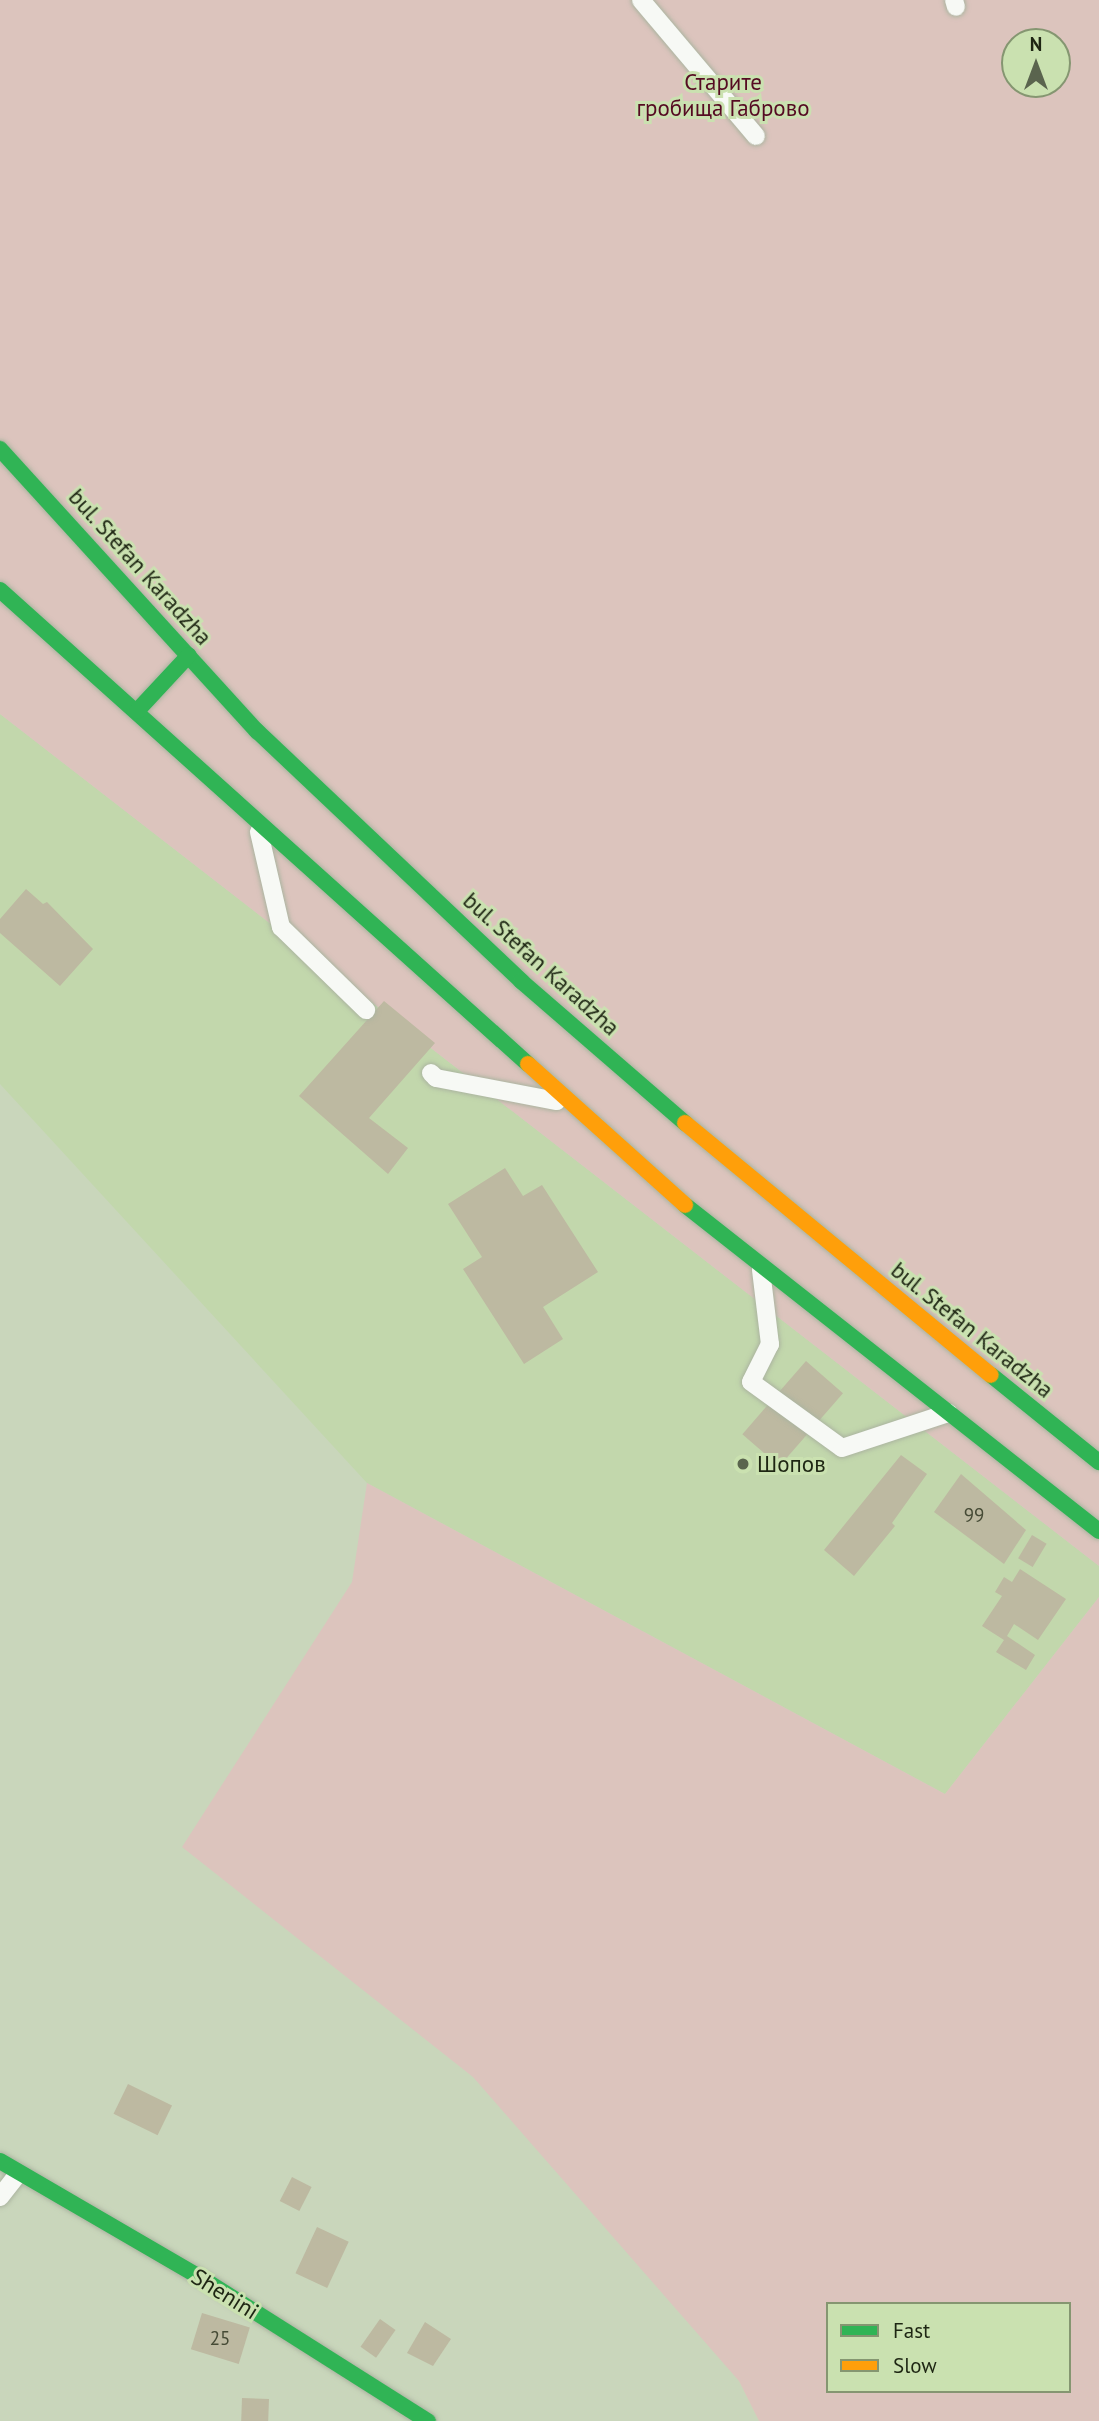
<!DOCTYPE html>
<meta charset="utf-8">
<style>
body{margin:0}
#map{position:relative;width:1099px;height:2421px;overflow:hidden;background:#c9d6bb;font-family:"PT Sans",sans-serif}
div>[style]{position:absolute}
.built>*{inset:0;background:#c2d7ac}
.green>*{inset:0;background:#dcc4bd}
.building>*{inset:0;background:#bdb9a1;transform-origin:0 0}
.roads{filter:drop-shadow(0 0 2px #abb4a0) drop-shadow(0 0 2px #abb4a0)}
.lane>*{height:18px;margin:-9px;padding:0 9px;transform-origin:9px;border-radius:9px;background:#f7f9f5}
.fast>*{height:16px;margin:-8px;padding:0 8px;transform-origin:8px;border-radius:8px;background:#30b455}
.slow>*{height:16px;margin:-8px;padding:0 8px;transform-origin:8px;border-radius:8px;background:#ff9f0a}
.dots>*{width:19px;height:19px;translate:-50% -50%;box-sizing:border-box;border:4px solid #cae1b0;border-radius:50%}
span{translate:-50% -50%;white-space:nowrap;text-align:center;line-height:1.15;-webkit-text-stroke:6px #cae1b0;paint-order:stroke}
.number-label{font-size:19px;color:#464b36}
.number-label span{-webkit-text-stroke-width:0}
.park-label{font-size:23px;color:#550a22}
.street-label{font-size:23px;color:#1e2613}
.poi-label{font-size:23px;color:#1e2613}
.left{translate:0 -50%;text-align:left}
.legend{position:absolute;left:826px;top:2302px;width:245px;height:91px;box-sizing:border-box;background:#cae1b0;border:2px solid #859671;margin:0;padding:9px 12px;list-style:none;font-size:21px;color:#1e2613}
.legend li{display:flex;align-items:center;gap:14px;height:35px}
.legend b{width:35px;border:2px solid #859671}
.north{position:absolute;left:1001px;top:28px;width:70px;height:70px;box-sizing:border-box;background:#cae1b0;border:2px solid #859671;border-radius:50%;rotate:0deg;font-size:19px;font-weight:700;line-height:28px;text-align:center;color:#1e2613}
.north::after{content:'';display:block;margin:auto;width:24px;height:32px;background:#5a644e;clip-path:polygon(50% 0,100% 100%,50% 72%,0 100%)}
</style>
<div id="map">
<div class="built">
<div style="clip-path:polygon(0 714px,1099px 1566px,1099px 1597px,945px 1794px,367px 1483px,0 1084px)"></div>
</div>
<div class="green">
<div style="clip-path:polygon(evenodd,0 0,1099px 0,1099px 1566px,0 714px,0 0,1015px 42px,1057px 42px,1057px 84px,1015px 84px,1015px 42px)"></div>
<div style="clip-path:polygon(evenodd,367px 1483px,945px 1794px,1099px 1597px,1099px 2421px,759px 2421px,739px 2381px,473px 2077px,182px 1847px,352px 1582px,367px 1483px,828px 2304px,1069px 2304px,1069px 2391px,828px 2391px,828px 2304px)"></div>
</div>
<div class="building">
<div style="clip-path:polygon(26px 889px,43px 904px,47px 902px,93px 949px,60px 986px,0 933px,0 919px)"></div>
<div style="clip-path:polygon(384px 1001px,435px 1043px,369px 1118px,408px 1148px,388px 1174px,299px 1096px)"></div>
<div style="clip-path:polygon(505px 1168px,523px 1196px,542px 1185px,598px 1272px,543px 1307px,563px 1339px,524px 1364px,463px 1269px,482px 1257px,448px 1204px)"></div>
<div style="left:806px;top:1361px;width:49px;height:97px;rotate:41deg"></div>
<div style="clip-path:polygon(901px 1455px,927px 1474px,892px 1523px,895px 1526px,854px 1576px,824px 1550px)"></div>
<div style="clip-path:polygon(961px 1474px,1026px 1530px,1004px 1564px,934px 1512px)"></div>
<div style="left:1032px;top:1535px;width:17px;height:27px;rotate:31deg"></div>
<div style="clip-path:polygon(1020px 1569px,1066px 1599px,1038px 1640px,1014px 1624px,1007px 1636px,1035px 1655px,1026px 1670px,996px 1652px,1004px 1640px,982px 1626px,1002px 1596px,995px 1592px,1004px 1577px,1012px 1582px)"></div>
<div style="left:128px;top:2084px;width:49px;height:33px;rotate:26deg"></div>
<div style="left:292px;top:2177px;width:22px;height:27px;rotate:27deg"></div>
<div style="left:317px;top:2227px;width:35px;height:51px;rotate:25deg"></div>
<div style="left:202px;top:2313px;width:50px;height:38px;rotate:17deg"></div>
<div style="left:380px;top:2319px;width:19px;height:34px;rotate:35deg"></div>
<div style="clip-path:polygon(425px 2322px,451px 2339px,433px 2366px,407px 2353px)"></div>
<div style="left:242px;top:2398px;width:27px;height:23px;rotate:2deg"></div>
</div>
<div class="roads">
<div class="lane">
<div style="left:641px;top:0;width:178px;rotate:49.8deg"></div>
<div style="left:954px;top:0;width:7px;rotate:74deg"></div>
<div style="left:259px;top:832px;width:98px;rotate:77deg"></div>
<div style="left:281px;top:927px;width:119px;rotate:44.3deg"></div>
<div style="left:431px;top:1073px;width:7px;rotate:45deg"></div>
<div style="left:436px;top:1078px;width:123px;rotate:10.8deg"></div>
<div style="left:761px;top:1270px;width:75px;rotate:83.1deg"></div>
<div style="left:770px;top:1344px;width:42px;rotate:116.6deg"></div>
<div style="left:751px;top:1382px;width:112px;rotate:36deg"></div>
<div style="left:842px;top:1448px;width:112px;rotate:-18.3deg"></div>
<div style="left:0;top:2197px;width:29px;rotate:-52deg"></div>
</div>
<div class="fast">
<div style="left:0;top:449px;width:382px;rotate:47.7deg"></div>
<div style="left:257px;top:731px;width:364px;rotate:43.4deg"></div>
<div style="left:521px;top:981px;width:217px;rotate:40.9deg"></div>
<div style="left:0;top:590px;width:710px;rotate:41.92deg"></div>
<div style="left:137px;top:711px;width:76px;rotate:-47.1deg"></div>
<div style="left:685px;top:1205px;width:527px;rotate:38.22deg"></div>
<div style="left:991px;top:1375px;width:139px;rotate:38.9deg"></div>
<div style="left:0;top:2161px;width:235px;rotate:30.2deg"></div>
<div style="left:203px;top:2279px;width:266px;rotate:32.3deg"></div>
</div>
<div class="slow">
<div style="left:528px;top:1064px;width:211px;rotate:41.9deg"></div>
<div style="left:685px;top:1123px;width:396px;rotate:39.5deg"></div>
</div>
</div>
<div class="dots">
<div style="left:743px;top:1464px;background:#5a644e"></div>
</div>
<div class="number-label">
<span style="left:974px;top:1516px">99</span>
<span style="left:220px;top:2339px">25</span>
</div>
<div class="park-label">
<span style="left:723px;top:95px">Старите<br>гробища Габрово</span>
</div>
<div class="street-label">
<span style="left:140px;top:567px;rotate:48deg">bul. Stefan Karadzha</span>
<span style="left:541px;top:964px;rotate:42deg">bul. Stefan Karadzha</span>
<span style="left:972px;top:1330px;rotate:39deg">bul. Stefan Karadzha</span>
<span style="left:225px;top:2294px;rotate:32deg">Shenini</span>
</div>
<div class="poi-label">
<span class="left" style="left:757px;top:1464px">Шопов</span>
</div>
<ul class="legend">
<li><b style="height:9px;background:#30b455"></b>Fast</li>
<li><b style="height:9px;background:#ff9f0a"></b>Slow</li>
</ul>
<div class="north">N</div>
</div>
